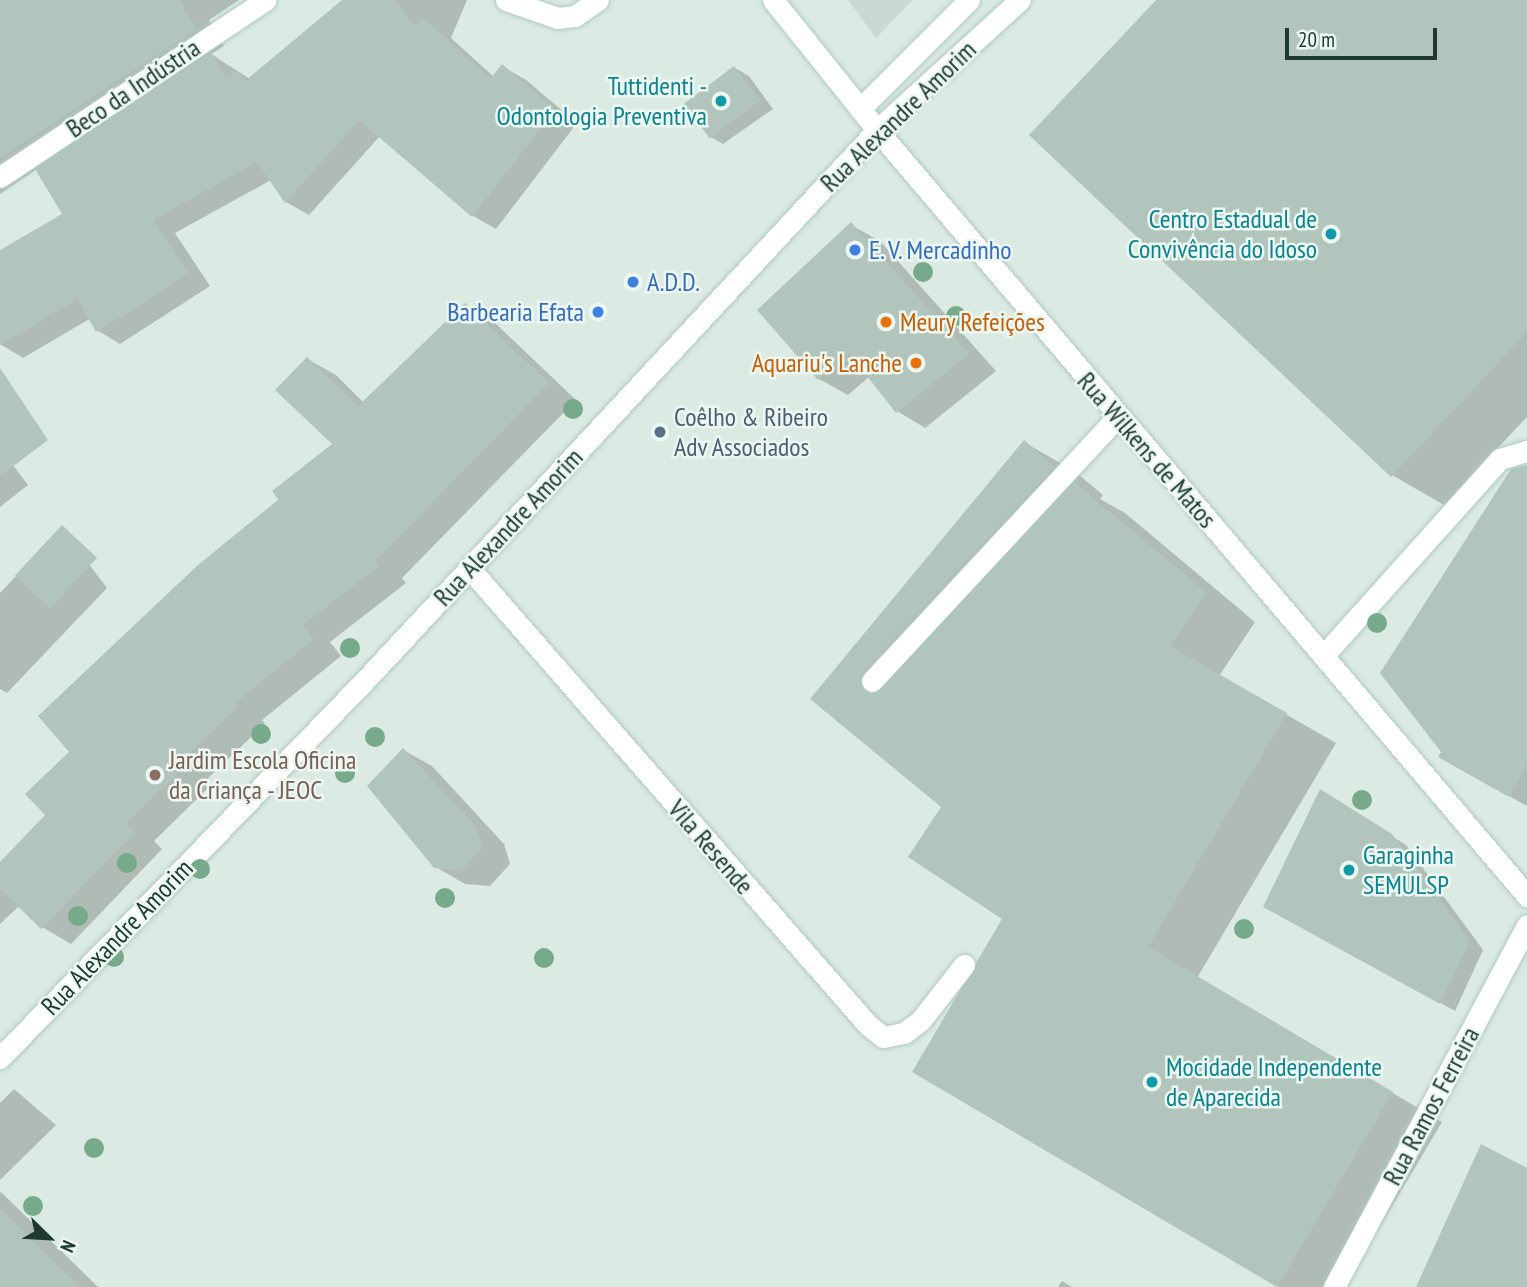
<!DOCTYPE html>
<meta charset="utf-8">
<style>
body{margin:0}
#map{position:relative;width:1527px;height:1287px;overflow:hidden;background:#dceae4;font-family:"PT Sans Narrow",sans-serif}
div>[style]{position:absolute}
.built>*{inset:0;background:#cadad3}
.shadow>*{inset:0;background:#0003}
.building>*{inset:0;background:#b1c5bd;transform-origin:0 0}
.roads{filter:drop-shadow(0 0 2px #aecbc0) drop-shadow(0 0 2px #aecbc0)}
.lane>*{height:21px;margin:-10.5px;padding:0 10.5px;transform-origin:10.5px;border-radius:10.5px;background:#fff}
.street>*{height:21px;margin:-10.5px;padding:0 10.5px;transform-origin:10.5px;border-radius:10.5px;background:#fff}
.secondary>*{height:21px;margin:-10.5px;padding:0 10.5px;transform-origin:10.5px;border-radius:10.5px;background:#fff}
.trees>*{width:20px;height:20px;margin:-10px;border-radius:50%;background:#77a98b}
.dots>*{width:19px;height:19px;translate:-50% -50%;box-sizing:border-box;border:4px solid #ecf7f1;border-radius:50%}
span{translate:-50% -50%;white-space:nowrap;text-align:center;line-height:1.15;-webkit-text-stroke:5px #ecf7f1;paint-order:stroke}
.culture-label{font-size:26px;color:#0d838f}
.right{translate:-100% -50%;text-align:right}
.left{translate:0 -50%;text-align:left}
.street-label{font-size:26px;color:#1d3a32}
.shop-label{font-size:26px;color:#366cbe}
.food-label{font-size:26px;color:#c56008}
.service-label{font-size:26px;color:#4e5e75}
.education-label{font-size:26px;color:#785e54}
.north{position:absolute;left:14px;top:1203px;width:70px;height:70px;-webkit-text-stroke:5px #ecf7f1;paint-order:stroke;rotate:114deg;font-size:19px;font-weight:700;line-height:28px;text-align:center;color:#1d3a32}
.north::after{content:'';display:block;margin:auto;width:24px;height:32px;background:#1d3a32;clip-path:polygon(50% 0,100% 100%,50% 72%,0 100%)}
.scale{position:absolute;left:1285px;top:28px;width:152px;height:32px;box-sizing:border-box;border:4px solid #1d3a32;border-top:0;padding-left:9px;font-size:21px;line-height:24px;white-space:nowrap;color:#1d3a32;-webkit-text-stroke:5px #ecf7f1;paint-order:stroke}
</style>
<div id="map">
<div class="built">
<div style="clip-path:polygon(848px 0,913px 0,876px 38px)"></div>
</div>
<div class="shadow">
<div style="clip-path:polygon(0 0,239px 0,209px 20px,224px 46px,211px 54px,250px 79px,344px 0,467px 0,451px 38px,494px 77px,503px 67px,526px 80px,577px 123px,496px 229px,473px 216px,380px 136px,309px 215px,286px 202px,271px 180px,175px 233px,210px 286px,120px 344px,97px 330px,91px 318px,23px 358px,0 344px,0 252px,65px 215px,37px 169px,0 194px)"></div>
<div style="clip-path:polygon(1158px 0,1527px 0,1527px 417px,1444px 505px,1392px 475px)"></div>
<div style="clip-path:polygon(735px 68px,749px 76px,773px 109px,723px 144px,709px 136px)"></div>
<div style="clip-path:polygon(851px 225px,880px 241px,996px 371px,925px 428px,897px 411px,870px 376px,848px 395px,819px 379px)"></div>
<div style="clip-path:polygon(465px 305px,493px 321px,576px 400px,402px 578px,406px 583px,330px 642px,341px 656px,262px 720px,265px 724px,205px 781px,210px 786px,154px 841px,162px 849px,71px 944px,42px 927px,19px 906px,0 924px,0 865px,48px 815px,71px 753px,281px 500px,335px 444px,307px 359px,336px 375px,364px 403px)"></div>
<div style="clip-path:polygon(1024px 442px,1074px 471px,1103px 495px,1100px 499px,1125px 513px,1255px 622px,1219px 676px,1336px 743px,1197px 978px,1442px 1122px,1344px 1287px,1279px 1287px,914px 1072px,1005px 919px,944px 807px,812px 698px)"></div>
<div style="clip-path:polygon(0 448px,28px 485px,0 507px)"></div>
<div style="clip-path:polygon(1527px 483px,1527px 806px,1440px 757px)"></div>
<div style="clip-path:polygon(54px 536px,79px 551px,107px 588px,7px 693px,0 689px,0 593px)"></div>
<div style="clip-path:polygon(403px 750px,432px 766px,504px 844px,510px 864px,490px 886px,465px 884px,436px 867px)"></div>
<div style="clip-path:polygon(1334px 800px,1406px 845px,1483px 950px,1455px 1011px,1265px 906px)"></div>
<div style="clip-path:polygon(14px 1089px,56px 1125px,0 1180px,0 1103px)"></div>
<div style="clip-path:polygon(0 1192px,2px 1193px,98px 1287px,0 1287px)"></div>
<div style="clip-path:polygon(1062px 1281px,1072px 1287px,1058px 1287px)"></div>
</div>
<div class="building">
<div style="clip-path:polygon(0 0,179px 0,197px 29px,0 158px)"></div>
<div style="clip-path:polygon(342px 0,394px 0,415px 26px,423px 18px,491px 78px,502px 64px,555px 109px,472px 217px,359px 120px,285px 203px,257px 162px,153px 220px,188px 272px,144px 303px,96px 332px,78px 299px,0 345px,0 250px,62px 214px,35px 169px,211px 52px,226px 77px,237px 70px,245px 81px)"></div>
<div style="clip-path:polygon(1156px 0,1527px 0,1527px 332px,1391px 477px,1029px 135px)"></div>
<div style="left:734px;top:66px;width:43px;height:63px;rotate:53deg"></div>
<div style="clip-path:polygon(851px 222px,969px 354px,896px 413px,849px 353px,818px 380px,757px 310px)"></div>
<div style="clip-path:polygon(465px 303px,549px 383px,375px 561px,379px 566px,303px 625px,314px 639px,235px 703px,238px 706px,178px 764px,182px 769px,126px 823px,135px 832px,41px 929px,0 889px,0 862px,45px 815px,25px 794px,69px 752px,38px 716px,198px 565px,278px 500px,272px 491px,332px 444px,275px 390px,307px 357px,358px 406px)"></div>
<div style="clip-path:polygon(0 368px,48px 440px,0 476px)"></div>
<div style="clip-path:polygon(1024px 440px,1054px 466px,862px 672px,859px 684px,868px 694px,882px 690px,1074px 482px,1206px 592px,1170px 646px,1287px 713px,1148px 947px,1393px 1092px,1277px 1287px,912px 1072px,1002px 919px,908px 857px,941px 807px,810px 699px)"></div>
<div style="clip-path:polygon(1527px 465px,1527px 765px,1509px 797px,1438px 757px,1441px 752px,1380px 673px,1511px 469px)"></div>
<div style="left:62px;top:525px;width:48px;height:69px;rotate:43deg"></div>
<div style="clip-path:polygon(403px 748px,475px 826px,483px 847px,461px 871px,434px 868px,367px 786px)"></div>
<div style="clip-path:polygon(1320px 789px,1392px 834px,1470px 941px,1440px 1004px,1263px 907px)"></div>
<div style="clip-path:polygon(1481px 1144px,1527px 1168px,1527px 1287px,1416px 1287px)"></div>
<div style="clip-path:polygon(0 1208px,80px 1287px,0 1287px)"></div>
</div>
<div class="roads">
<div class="lane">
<div style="left:470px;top:569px;width:605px;rotate:48.89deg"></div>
<div style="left:868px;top:1025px;width:19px;rotate:39deg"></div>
<div style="left:883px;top:1037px;width:21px;rotate:-11deg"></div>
<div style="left:904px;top:1033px;width:21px;rotate:-37deg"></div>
<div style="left:921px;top:1020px;width:70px;rotate:-52deg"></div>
<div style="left:1323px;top:656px;width:265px;rotate:-48.1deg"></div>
<div style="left:1500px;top:459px;width:28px;rotate:-17deg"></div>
<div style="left:872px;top:681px;width:362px;rotate:-47.1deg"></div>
</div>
<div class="street">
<div style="left:506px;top:0;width:55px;rotate:19.1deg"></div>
<div style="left:558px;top:18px;width:17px;rotate:-7deg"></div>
<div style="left:575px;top:16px;width:28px;rotate:-35deg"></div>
<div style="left:773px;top:0;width:166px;rotate:51.3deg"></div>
<div style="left:860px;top:109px;width:154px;rotate:-45deg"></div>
<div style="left:0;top:177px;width:319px;rotate:-33.7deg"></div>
</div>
<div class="secondary">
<div style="left:877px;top:130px;width:1005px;rotate:49.68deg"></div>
<div style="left:0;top:1058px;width:531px;rotate:-45.99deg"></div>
<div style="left:369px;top:676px;width:746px;rotate:-47.06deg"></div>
<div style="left:877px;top:130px;width:193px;rotate:-42.3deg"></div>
<div style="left:1334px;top:1287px;width:410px;rotate:-61.9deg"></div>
</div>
</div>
<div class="trees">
<div style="left:923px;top:272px"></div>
<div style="left:956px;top:316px"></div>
<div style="left:573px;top:409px"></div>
<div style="left:1377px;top:623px"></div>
<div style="left:350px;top:648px"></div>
<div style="left:261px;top:734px"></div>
<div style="left:375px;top:737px"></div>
<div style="left:345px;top:773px"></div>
<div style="left:1362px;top:800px"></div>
<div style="left:127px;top:863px"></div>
<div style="left:200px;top:869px"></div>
<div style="left:445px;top:898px"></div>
<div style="left:78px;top:916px"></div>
<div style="left:1244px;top:929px"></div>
<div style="left:114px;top:957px"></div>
<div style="left:544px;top:958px"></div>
<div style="left:94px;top:1148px"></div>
<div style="left:33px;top:1206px"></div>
</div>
<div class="dots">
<div style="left:721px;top:101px;background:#0f9aa8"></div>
<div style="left:1331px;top:234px;background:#0f9aa8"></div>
<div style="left:855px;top:250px;background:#3f7fe0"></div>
<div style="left:633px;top:282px;background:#3f7fe0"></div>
<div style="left:598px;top:312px;background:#3f7fe0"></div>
<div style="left:886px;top:322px;background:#e8710a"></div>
<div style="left:916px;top:363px;background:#e8710a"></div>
<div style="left:660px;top:432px;background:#5c6f8a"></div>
<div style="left:155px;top:775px;background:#8d6e63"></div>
<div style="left:1349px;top:870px;background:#0f9aa8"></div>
<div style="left:1152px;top:1082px;background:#0f9aa8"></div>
</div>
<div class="culture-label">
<span class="right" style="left:707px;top:101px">Tuttidenti -<br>Odontologia Preventiva</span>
<span class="right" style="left:1317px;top:234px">Centro Estadual de<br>Convivência do Idoso</span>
<span class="left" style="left:1363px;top:870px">Garaginha<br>SEMULSP</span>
<span class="left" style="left:1166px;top:1082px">Mocidade Independente<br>de Aparecida</span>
</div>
<div class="street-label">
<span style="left:133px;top:88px;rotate:-34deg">Beco da Indústria</span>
<span style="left:898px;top:116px;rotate:-44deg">Rua Alexandre Amorim</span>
<span style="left:1147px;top:450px;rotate:49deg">Rua Wilkens de Matos</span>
<span style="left:508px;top:527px;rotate:-47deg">Rua Alexandre Amorim</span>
<span style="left:711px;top:847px;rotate:49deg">Vila Resende</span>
<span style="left:117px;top:937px;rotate:-46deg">Rua Alexandre Amorim</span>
<span style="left:1431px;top:1106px;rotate:-62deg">Rua Ramos Ferreira</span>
</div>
<div class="shop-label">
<span class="left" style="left:869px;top:250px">E. V. Mercadinho</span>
<span class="left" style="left:647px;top:282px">A.D.D.</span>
<span class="right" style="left:584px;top:312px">Barbearia Efata</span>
</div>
<div class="food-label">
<span class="left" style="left:900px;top:322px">Meury Refeições</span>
<span class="right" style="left:902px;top:363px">Aquariu's Lanche</span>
</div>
<div class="service-label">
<span class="left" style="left:674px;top:432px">Coêlho &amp; Ribeiro<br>Adv Associados</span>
</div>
<div class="education-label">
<span class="left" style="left:169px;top:775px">Jardim Escola Oficina<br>da Criança - JEOC</span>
</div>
<div class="north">N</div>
<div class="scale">20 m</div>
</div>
